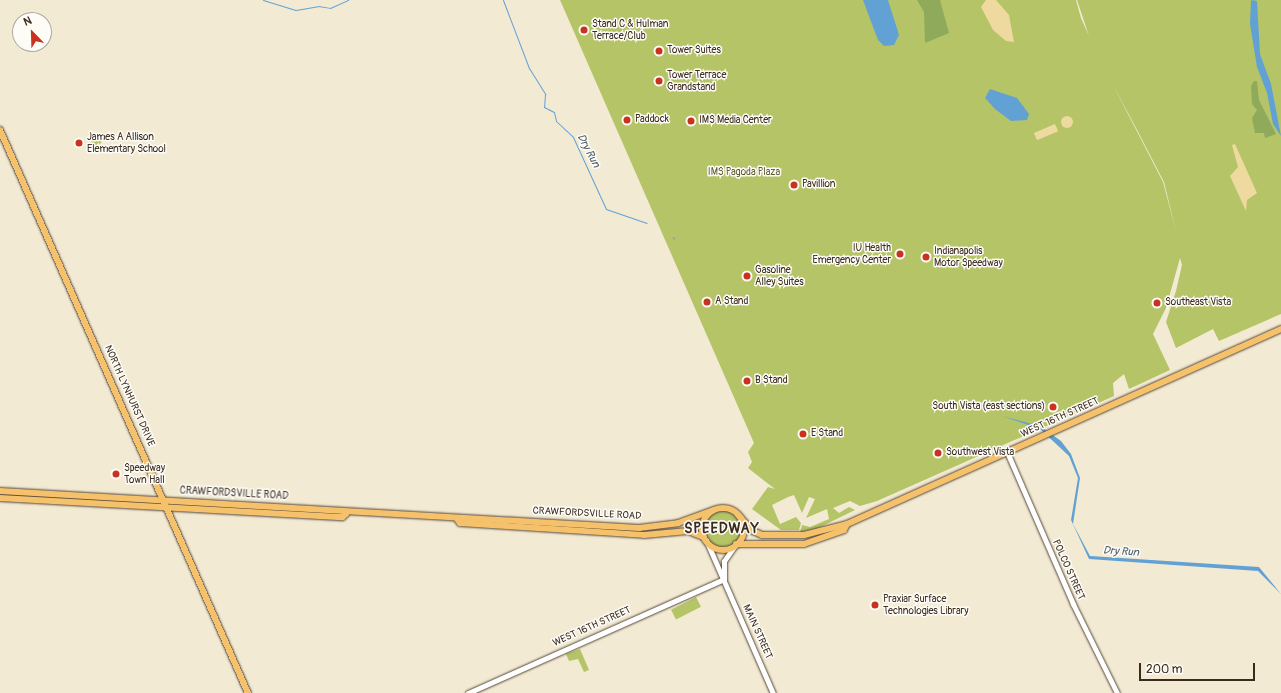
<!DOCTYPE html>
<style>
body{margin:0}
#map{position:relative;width:1281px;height:693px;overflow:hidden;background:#f2ead3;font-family:Pangolin,sans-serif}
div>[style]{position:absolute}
.green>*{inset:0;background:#b4c466;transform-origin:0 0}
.round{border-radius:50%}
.forest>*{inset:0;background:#8faa5b}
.sand>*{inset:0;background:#eeda9e;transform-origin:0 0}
.water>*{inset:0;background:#62a1d4}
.stream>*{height:1px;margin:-0.5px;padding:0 0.5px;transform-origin:0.5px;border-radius:0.5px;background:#62a1d4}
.roads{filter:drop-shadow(0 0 1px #564739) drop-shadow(0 0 1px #564739)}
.minor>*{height:5px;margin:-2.5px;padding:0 2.5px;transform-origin:2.5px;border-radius:2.5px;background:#fff}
.major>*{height:6px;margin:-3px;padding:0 3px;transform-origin:3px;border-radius:3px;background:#f5c16b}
.major>.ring{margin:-3px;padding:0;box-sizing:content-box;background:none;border:6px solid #f5c16b;border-radius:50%}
.dots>*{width:11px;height:11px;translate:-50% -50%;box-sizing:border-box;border:2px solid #fdfcf7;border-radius:50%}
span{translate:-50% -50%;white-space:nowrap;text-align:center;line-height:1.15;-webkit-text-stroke:3px #fdfcf7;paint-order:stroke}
.poi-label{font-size:10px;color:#3b2a1e}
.left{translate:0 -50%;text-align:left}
.right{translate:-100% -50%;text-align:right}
.park-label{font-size:10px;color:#5f5834}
.street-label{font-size:10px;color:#3b2a1e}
.water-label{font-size:11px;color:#4b5a67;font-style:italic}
.district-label{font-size:14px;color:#3b2a1e;font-weight:700;letter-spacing:1px}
.north{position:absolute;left:12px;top:12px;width:40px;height:40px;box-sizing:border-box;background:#fdfcf7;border:1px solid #afa8a0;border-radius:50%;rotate:337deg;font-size:11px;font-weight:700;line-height:16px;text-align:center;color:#3b2a1e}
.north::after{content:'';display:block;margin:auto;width:14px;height:18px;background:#c8321e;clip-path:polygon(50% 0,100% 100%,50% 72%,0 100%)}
.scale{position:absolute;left:1139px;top:663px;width:116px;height:18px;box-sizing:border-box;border:2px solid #3b2a1e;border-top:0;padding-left:5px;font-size:12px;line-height:14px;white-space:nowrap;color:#3b2a1e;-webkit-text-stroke:3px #fdfcf7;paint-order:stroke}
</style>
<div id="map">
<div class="green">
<div style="clip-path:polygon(evenodd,560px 0,1076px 0,1081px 18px,1089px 36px,1077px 0,1281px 0,1281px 314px,1219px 341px,1213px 329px,1176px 348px,1166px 322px,1176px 291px,1182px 265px,1180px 258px,1166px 308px,1153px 334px,1170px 370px,1129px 389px,1124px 374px,1113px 383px,1114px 396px,877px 501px,860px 506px,850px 501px,833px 508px,839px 513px,849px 507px,855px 510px,810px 532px,800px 532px,802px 525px,810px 527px,829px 519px,827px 509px,806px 518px,815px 499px,809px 497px,802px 513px,794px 495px,788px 497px,772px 505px,780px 524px,796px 517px,801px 523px,799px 530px,781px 530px,752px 509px,768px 487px,775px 489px,748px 468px,752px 462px,748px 452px,754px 443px,560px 0,1112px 83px,1135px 126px,1164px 182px,1176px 231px,1163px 182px,1112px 83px)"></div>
<div class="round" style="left:90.5px;top:133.5px;width:11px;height:11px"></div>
<div class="round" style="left:703px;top:509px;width:40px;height:40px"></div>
<div style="left:696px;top:597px;width:11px;height:28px;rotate:63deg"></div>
<div style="clip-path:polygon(580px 649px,589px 670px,584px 672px,578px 659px,569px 661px,566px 654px)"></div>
</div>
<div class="forest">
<div style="clip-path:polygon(917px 0,940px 0,949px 33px,925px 43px,924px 12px)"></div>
<div style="clip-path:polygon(1254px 81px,1257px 81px,1259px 100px,1276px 134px,1265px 138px,1264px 133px,1255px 133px,1252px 118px,1257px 110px,1252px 104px,1251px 86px)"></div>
</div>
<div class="sand">
<div style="clip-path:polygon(986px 0,996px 0,1009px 15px,1014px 42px,1006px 41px,993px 30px,981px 7px)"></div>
<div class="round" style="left:1061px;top:116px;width:12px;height:12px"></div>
<div style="left:1055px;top:124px;width:8px;height:23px;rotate:67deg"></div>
<div style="clip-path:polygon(1235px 144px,1257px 193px,1247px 200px,1246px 211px,1230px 176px,1238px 167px,1232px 145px)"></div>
</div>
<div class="water">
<div style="clip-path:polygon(863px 0,888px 0,899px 35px,894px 45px,884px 46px,878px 40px)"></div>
<div style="clip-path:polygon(1251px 0,1257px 1px,1260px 54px,1271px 84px,1281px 136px,1273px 124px,1267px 93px,1257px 67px,1250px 24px)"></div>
<div style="clip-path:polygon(990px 89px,1017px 98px,1029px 114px,1027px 120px,1011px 121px,995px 109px,985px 98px)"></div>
<div style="clip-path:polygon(1002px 416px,1040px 426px,1061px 441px,1071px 454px,1080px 478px,1073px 524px,1090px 556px,1259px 567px,1281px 594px,1258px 571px,1089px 559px,1071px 520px,1078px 478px,1069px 456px,1040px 429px)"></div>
</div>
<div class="stream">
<div style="left:263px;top:0;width:34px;rotate:17deg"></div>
<div style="left:296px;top:10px;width:22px;rotate:-10deg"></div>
<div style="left:318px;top:6px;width:12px;rotate:9deg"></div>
<div style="left:330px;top:8px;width:20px;rotate:-24deg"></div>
<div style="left:503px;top:0;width:73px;rotate:69.1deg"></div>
<div style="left:529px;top:68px;width:31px;rotate:58deg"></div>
<div style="left:545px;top:94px;width:13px;rotate:94deg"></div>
<div style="left:544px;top:107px;width:11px;rotate:27deg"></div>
<div style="left:554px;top:112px;width:9px;rotate:77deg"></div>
<div style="left:556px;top:121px;width:23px;rotate:43deg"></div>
<div style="left:573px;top:137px;width:79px;rotate:65.4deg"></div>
<div style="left:606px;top:209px;width:43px;rotate:18.9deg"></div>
<div style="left:673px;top:237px;width:2px;rotate:63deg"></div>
</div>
<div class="roads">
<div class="minor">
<div style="left:1007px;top:452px;width:166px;rotate:66.5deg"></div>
<div style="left:1073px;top:604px;width:99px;rotate:63.7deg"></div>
<div style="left:706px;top:540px;width:167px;rotate:66.4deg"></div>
<div style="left:724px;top:579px;width:18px;rotate:-90deg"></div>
<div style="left:724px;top:561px;width:19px;rotate:-55deg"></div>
<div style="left:468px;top:693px;width:280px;rotate:-24deg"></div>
</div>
<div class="major">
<div style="left:0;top:130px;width:615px;rotate:66.23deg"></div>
<div style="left:0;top:491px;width:640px;rotate:3.31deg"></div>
<div style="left:639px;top:528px;width:39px;rotate:-7deg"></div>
<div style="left:678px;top:523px;width:38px;rotate:-20deg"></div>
<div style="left:0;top:498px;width:343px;rotate:3.2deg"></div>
<div style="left:342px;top:517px;width:5px;rotate:-37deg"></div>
<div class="ring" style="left:702px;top:508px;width:36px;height:36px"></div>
<div style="left:738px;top:515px;width:22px;rotate:47deg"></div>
<div style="left:753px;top:531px;width:10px;rotate:24deg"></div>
<div style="left:762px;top:535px;width:42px"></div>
<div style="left:804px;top:535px;width:44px;rotate:-14.3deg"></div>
<div style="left:847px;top:524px;width:476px;rotate:-24.2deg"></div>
<div style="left:457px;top:519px;width:5px;rotate:53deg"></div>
<div style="left:460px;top:523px;width:184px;rotate:3.7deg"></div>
<div style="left:644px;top:535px;width:44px;rotate:-5.2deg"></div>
<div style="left:688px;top:531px;width:17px;rotate:21deg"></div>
<div style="left:736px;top:544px;width:68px"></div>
<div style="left:804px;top:544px;width:42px;rotate:-19.3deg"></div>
<div style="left:844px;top:530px;width:7px;rotate:-63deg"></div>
</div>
</div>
<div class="dots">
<div style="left:584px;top:30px;background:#c8321e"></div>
<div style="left:659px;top:51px;background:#c8321e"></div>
<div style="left:659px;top:81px;background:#c8321e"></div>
<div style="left:627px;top:120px;background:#c8321e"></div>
<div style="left:691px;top:121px;background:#c8321e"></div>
<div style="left:79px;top:143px;background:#c8321e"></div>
<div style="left:794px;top:185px;background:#c8321e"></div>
<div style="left:900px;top:254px;background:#c8321e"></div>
<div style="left:926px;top:257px;background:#c8321e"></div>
<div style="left:747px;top:276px;background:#c8321e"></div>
<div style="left:707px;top:302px;background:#c8321e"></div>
<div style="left:1157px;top:303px;background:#c8321e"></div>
<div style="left:747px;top:381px;background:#c8321e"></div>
<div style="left:1053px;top:407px;background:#c8321e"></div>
<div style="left:803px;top:434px;background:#c8321e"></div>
<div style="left:938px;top:453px;background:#c8321e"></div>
<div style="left:116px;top:474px;background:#c8321e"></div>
<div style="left:875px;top:605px;background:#c8321e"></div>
</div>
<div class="poi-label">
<span class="left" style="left:592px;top:30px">Stand C &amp; Hulman<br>Terrace/Club</span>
<span class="left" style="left:667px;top:51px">Tower Suites</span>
<span class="left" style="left:667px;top:81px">Tower Terrace<br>Grandstand</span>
<span class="left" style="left:635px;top:120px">Paddock</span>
<span class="left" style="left:699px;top:121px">IMS Media Center</span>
<span class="left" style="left:87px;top:143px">James A Allison<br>Elementary School</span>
<span class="left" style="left:802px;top:185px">Pavillion</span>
<span class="right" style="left:891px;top:254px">IU Health<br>Emergency Center</span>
<span class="left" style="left:934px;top:257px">Indianapolis<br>Motor Speedway</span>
<span class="left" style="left:755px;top:276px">Gasoline<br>Alley Suites</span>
<span class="left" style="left:715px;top:302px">A Stand</span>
<span class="left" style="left:1165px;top:303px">Southeast Vista</span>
<span class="left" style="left:755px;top:381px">B Stand</span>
<span class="right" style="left:1045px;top:407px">South Vista (east sections)</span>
<span class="left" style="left:811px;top:434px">E Stand</span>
<span class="left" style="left:946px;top:453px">Southwest Vista</span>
<span class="left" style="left:124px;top:474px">Speedway<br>Town Hall</span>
<span class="left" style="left:883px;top:605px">Praxiar Surface<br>Technologies Library</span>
</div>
<div class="park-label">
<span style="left:744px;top:173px">IMS Pagoda Plaza</span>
</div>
<div class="street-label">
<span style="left:129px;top:396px;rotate:66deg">NORTH LYNHURST DRIVE</span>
<span style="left:1060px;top:418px;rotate:-24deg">WEST 16TH STREET</span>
<span style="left:234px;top:494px;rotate:3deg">CRAWFORDSVILLE ROAD</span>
<span style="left:587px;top:514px;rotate:3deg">CRAWFORDSVILLE ROAD</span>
<span style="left:1068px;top:570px;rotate:66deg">POLCO STREET</span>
<span style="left:592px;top:627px;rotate:-24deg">WEST 16TH STREET</span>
<span style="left:757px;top:632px;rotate:66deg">MAIN STREET</span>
</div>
<div class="water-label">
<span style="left:588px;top:151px;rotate:62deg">Dry Run</span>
<span style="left:1121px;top:552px;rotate:4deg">Dry Run</span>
</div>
<div class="district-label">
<span style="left:722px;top:529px">SPEEDWAY</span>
</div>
<div class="north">N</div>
<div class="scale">200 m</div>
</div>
